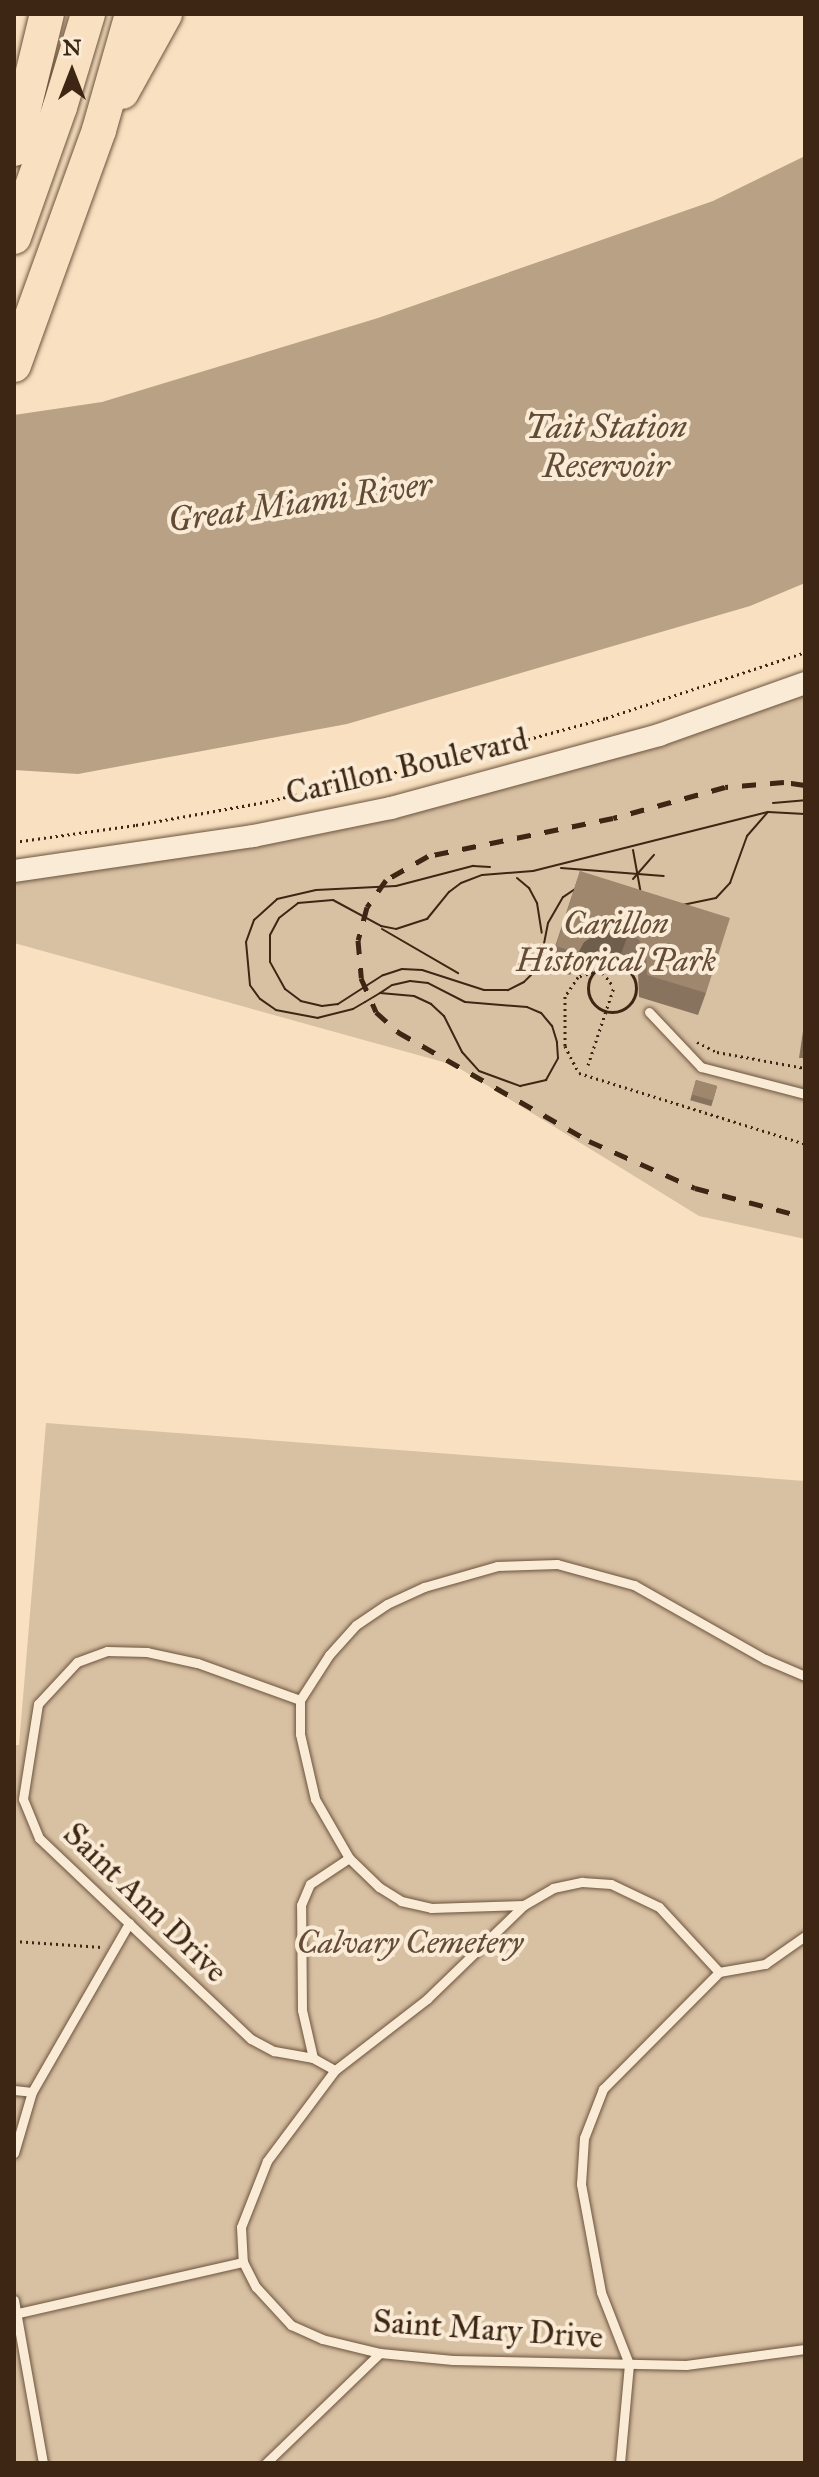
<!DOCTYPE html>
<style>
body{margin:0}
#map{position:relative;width:819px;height:2477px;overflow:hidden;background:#f8e0c0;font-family:"IM FELL Great Primer",serif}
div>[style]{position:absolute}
.green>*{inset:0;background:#d8c0a3}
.water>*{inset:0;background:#b8a185}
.path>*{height:3px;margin-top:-1.5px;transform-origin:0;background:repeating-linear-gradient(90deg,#3d2613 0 2px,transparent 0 6px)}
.path>.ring{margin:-1.5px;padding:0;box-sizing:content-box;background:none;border:3px solid #3d2613;border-radius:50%}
.roads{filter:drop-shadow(0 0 2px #6c543e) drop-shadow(0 0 2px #6c543e)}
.service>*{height:9px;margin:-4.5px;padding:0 4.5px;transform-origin:4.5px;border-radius:4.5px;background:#faebd6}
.tertiary>*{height:22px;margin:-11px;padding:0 11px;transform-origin:11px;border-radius:11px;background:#faebd6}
.motorway>*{height:34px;margin:-17px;padding:0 17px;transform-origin:17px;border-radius:17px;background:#f8e0c0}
.tram>*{height:2px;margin:-1px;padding:0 1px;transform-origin:1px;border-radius:1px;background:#3d2613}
.rail>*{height:5px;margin-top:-2.5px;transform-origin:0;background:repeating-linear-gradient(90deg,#3d2613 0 14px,transparent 0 28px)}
.path-bridge>*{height:3px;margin-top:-1.5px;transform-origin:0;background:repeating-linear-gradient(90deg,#3d2613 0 2px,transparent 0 6px)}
.wall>*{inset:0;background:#88745e;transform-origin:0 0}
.shaded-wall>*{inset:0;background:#6f5e4c}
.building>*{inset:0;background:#9e876d;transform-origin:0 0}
span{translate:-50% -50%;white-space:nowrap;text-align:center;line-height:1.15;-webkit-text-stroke:8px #faebd6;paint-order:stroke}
.street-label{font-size:32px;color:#3d2613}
.park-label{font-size:32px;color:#644c37;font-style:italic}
.water-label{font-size:34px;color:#624b35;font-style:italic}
.frame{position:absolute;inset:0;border:16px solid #3d2613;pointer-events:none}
.north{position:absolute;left:32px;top:32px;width:80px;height:80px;-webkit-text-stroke:6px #faebd6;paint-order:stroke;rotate:0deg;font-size:22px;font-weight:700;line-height:32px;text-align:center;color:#3d2613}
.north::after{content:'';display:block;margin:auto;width:28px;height:36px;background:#3d2613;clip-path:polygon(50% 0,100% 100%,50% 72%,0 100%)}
</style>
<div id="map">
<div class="green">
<div style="clip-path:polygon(805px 683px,805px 1239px,699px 1216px,454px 1065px,14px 943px,14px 871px,309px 825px)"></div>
<div style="clip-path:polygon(46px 1423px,805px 1481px,805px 2463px,14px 2463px,14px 1745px,19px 1745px)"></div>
</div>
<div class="water">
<div style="clip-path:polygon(805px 156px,805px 583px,750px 606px,347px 724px,78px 774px,14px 770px,14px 415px,102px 402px,378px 318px,713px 201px)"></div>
</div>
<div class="path">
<div style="left:14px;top:842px;width:123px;rotate:-7.9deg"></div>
<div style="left:136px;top:825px;width:126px;rotate:-10.1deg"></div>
<div style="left:260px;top:803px;width:215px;rotate:-12.9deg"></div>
<div style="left:470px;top:755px;width:141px;rotate:-15.2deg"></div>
<div style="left:606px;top:718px;width:210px;rotate:-18.3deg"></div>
<div class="ring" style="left:588px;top:964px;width:45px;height:45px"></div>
<div style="left:599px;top:968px;width:24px;rotate:52deg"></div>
<div style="left:593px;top:972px;width:16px;rotate:162deg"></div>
<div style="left:578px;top:977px;width:23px;rotate:124deg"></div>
<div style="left:565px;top:996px;width:50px;rotate:90deg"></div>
<div style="left:565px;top:1046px;width:30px;rotate:63deg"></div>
<div style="left:579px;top:1073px;width:237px;rotate:17.4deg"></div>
<div style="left:697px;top:1042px;width:22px;rotate:27deg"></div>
<div style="left:717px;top:1052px;width:89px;rotate:10.3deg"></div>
<div style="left:14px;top:1941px;width:88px;rotate:3.9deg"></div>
</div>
<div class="roads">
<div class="service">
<div style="left:649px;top:1012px;width:76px;rotate:46.6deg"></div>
<div style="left:701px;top:1067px;width:107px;rotate:14.6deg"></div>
<div style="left:300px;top:1700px;width:109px;rotate:-160.2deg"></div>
<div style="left:197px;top:1663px;width:51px;rotate:-167.6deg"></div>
<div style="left:147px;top:1652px;width:40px;rotate:-178.6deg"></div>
<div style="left:107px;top:1651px;width:32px;rotate:160deg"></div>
<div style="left:77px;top:1662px;width:57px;rotate:132.9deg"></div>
<div style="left:38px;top:1704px;width:96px;rotate:99deg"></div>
<div style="left:23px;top:1799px;width:42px;rotate:67.7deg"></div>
<div style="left:39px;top:1838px;width:292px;rotate:43.5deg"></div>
<div style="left:251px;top:2039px;width:26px;rotate:28deg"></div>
<div style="left:274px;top:2051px;width:40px;rotate:10deg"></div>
<div style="left:313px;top:2058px;width:25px;rotate:29deg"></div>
<div style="left:300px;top:1700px;width:34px;rotate:90deg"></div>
<div style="left:300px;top:1734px;width:67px;rotate:77deg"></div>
<div style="left:315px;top:1799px;width:68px;rotate:60deg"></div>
<div style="left:349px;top:1858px;width:42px;rotate:44deg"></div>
<div style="left:379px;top:1887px;width:26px;rotate:32deg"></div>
<div style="left:401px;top:1901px;width:31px;rotate:13deg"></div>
<div style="left:431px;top:1908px;width:93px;rotate:-1.8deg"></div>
<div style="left:524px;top:1905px;width:34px;rotate:-30deg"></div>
<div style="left:553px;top:1888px;width:30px;rotate:-12deg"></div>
<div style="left:582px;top:1882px;width:29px;rotate:4deg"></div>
<div style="left:611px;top:1884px;width:53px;rotate:25.6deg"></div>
<div style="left:659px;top:1907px;width:88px;rotate:47.3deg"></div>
<div style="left:300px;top:1700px;width:54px;rotate:-57.2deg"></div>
<div style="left:329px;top:1655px;width:40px;rotate:-48deg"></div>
<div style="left:356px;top:1625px;width:37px;rotate:-34deg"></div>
<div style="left:387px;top:1604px;width:41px;rotate:-24.7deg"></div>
<div style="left:424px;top:1587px;width:76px;rotate:-16deg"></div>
<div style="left:497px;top:1566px;width:60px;rotate:-1.9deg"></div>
<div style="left:557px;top:1564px;width:80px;rotate:15.3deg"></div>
<div style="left:634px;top:1585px;width:150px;rotate:29.5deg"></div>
<div style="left:765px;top:1659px;width:43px;rotate:23deg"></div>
<div style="left:524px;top:1905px;width:135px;rotate:135.9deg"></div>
<div style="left:427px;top:1999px;width:116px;rotate:142.3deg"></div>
<div style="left:335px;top:2070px;width:114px;rotate:126.8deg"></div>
<div style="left:267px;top:2161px;width:71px;rotate:111.5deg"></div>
<div style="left:241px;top:2227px;width:35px;rotate:87deg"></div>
<div style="left:243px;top:2262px;width:28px;rotate:63deg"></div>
<div style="left:256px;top:2287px;width:52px;rotate:47.4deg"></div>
<div style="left:291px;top:2325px;width:34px;rotate:24deg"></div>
<div style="left:322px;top:2339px;width:60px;rotate:13.6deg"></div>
<div style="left:380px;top:2353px;width:73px;rotate:5.5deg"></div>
<div style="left:453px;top:2360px;width:233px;rotate:1.2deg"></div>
<div style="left:686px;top:2365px;width:120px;rotate:-7.7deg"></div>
<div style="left:719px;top:1972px;width:47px;rotate:-9.9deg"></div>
<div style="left:765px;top:1964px;width:49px;rotate:-35deg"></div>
<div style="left:313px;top:2058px;width:49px;rotate:-102.9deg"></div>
<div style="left:302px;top:2010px;width:105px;rotate:-90.5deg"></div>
<div style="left:301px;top:1905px;width:23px;rotate:-67deg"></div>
<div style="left:310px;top:1884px;width:47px;rotate:-33.7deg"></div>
<div style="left:14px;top:2090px;width:18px;rotate:6deg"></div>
<div style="left:14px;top:2153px;width:64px;rotate:-73.6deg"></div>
<div style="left:32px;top:2092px;width:195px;rotate:-60.1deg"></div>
<div style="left:14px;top:2300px;width:166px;rotate:79.9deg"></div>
<div style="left:14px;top:2314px;width:235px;rotate:-12.8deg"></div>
<div style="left:266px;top:2463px;width:158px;rotate:-44deg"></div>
<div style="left:620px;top:2463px;width:99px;rotate:-84.8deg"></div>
<div style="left:629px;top:2364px;width:77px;rotate:-111.3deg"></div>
<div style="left:601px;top:2292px;width:110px;rotate:-100.5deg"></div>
<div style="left:581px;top:2184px;width:46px;rotate:-86.3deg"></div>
<div style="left:584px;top:2138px;width:53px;rotate:-68.8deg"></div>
<div style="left:603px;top:2089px;width:165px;rotate:-45.2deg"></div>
</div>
<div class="tertiary">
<div style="left:14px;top:871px;width:242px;rotate:-8.3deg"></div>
<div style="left:253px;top:836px;width:141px;rotate:-11.5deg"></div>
<div style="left:391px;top:808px;width:278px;rotate:-15.2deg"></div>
<div style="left:659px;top:735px;width:155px;rotate:-19.6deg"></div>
</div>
<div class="motorway">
<div style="left:122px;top:92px;width:89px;rotate:-61.1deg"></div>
<div style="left:14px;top:149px;width:139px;rotate:-76.3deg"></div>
<div style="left:14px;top:237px;width:138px;rotate:-70.5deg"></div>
<div style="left:60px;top:107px;width:97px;rotate:-73.2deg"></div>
<div style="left:14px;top:365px;width:250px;rotate:-70.1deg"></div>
<div style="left:99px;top:130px;width:121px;rotate:-74.1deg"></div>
</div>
</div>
<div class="tram">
<div style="left:773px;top:803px;width:32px;rotate:-5deg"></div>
<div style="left:633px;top:850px;width:45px;rotate:79.7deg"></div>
<div style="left:561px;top:868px;width:103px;rotate:4.4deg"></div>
<div style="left:517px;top:878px;width:16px;rotate:40deg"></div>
<div style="left:529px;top:888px;width:17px;rotate:62deg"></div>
<div style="left:537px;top:903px;width:30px;rotate:81deg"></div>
<div style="left:633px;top:879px;width:32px;rotate:-49deg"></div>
<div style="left:593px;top:885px;width:15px;rotate:172deg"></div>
<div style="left:578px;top:887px;width:18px;rotate:146deg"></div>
<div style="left:563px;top:897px;width:30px;rotate:120deg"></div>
<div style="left:548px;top:923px;width:36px;rotate:101deg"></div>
<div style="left:541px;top:958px;width:16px;rotate:117deg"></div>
<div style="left:534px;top:972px;width:14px;rotate:135deg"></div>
<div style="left:524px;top:982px;width:18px;rotate:153deg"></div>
<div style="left:508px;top:990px;width:24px;rotate:180deg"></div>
<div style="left:484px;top:990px;width:65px;rotate:-162.1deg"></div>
<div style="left:422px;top:970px;width:20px;rotate:-177deg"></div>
<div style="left:402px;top:969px;width:20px;rotate:162deg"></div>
<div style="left:383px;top:975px;width:54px;rotate:147.2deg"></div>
<div style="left:338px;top:1004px;width:16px;rotate:173deg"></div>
<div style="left:322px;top:1006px;width:22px;rotate:-167deg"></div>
<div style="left:301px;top:1001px;width:20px;rotate:-143deg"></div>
<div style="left:285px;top:989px;width:31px;rotate:-119deg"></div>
<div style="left:270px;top:962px;width:27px;rotate:-90deg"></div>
<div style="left:270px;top:935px;width:19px;rotate:-62deg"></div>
<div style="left:279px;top:918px;width:24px;rotate:-38deg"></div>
<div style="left:298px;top:903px;width:35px;rotate:-5deg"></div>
<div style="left:333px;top:900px;width:55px;rotate:28.4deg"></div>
<div style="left:381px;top:926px;width:15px;rotate:11deg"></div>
<div style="left:396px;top:929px;width:33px;rotate:-18deg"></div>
<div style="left:427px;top:919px;width:35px;rotate:-51deg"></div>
<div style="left:449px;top:892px;width:15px;rotate:-37deg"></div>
<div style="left:461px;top:883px;width:22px;rotate:-21deg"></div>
<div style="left:482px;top:875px;width:51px;rotate:-4.5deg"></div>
<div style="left:533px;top:871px;width:242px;rotate:-14.1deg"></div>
<div style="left:768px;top:812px;width:37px;rotate:3deg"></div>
<div style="left:668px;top:908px;width:49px;rotate:-11.8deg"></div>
<div style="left:716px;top:898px;width:21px;rotate:-47deg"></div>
<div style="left:730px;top:883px;width:50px;rotate:-70.1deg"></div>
<div style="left:747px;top:836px;width:32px;rotate:-49deg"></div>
<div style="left:382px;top:929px;width:88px;rotate:30.1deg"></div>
<div style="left:380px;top:993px;width:34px;rotate:5deg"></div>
<div style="left:414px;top:996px;width:19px;rotate:25deg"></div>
<div style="left:431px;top:1004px;width:18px;rotate:43deg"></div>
<div style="left:444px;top:1016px;width:40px;rotate:63.4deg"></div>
<div style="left:462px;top:1052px;width:25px;rotate:48deg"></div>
<div style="left:479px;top:1071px;width:44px;rotate:20.1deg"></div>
<div style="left:520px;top:1086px;width:27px;rotate:-13deg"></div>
<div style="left:546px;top:1080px;width:25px;rotate:-61deg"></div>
<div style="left:558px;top:1058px;width:16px;rotate:-94deg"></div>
<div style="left:557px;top:1042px;width:17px;rotate:-107deg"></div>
<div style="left:552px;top:1026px;width:17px;rotate:-130deg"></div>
<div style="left:541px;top:1013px;width:15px;rotate:-157deg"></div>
<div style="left:527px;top:1007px;width:62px;rotate:-175.4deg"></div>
<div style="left:465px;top:1002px;width:42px;rotate:-152.8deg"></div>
<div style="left:428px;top:983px;width:18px;rotate:-174deg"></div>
<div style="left:410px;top:981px;width:18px;rotate:167deg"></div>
<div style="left:392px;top:985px;width:14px;rotate:146deg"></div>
<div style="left:380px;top:993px;width:17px;rotate:149deg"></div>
<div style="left:365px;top:1002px;width:14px;rotate:150deg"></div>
<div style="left:353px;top:1009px;width:36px;rotate:166deg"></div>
<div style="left:318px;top:1018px;width:43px;rotate:-169.2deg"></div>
<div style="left:276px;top:1010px;width:19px;rotate:-145deg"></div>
<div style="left:260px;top:999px;width:17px;rotate:-126deg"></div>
<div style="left:250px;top:985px;width:43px;rotate:-95.3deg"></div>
<div style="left:246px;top:942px;width:23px;rotate:-70deg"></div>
<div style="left:254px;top:920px;width:31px;rotate:-42deg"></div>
<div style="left:277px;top:899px;width:40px;rotate:-13deg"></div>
<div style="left:316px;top:890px;width:80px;rotate:-2.9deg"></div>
<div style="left:396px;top:886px;width:80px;rotate:-14.6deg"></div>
<div style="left:473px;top:866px;width:17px;rotate:3deg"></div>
</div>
<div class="rail">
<div style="left:805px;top:785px;width:21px;rotate:-172deg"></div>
<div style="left:784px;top:782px;width:59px;rotate:175.2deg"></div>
<div style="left:725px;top:787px;width:116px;rotate:164.5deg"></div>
<div style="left:613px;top:818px;width:189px;rotate:168.4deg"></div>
<div style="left:428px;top:856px;width:48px;rotate:150.3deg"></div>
<div style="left:386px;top:880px;width:33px;rotate:125deg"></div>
<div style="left:367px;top:907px;width:34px;rotate:105deg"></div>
<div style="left:358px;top:940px;width:38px;rotate:85deg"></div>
<div style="left:361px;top:978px;width:37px;rotate:66deg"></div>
<div style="left:376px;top:1012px;width:30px;rotate:42deg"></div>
<div style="left:398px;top:1032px;width:220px;rotate:29.7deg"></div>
<div style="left:589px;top:1141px;width:116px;rotate:23.9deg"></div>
<div style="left:695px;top:1188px;width:114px;rotate:14.8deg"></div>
</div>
<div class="path-bridge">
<div style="left:588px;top:1065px;width:82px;rotate:-71.6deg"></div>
</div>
<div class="wall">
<div style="clip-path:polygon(580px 871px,706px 993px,698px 1015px,639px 997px,638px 972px,631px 961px,621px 954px,597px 951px,576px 964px,570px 975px,548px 968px)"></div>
<div style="clip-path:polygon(805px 1018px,805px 1058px,799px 1058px)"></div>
<div style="left:696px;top:1080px;width:22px;height:21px;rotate:16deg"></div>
</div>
<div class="shaded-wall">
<div style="clip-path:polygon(604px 929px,629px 932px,621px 954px,597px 951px,576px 964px,570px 975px,578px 953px,584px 942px)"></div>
</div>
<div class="building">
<div style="clip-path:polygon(580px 871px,730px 918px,706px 993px,647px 975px,646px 950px,639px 940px,629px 932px,604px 929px,584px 942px,578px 953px,556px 946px)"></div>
<div style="left:696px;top:1080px;width:22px;height:15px;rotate:16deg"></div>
</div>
<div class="street-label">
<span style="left:407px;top:767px;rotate:-13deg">Carillon Boulevard</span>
<span style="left:145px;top:1903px;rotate:44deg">Saint Ann Drive</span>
<span style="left:488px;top:2330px;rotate:4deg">Saint Mary Drive</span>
</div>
<div class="park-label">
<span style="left:616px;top:943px">Carillon<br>Historical Park</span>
<span style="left:410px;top:1943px">Calvary Cemetery</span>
</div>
<div class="water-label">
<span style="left:606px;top:446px">Tait Station<br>Reservoir</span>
<span style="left:300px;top:502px;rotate:-8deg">Great Miami River</span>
</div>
<div class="frame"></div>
<div class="north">N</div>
</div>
